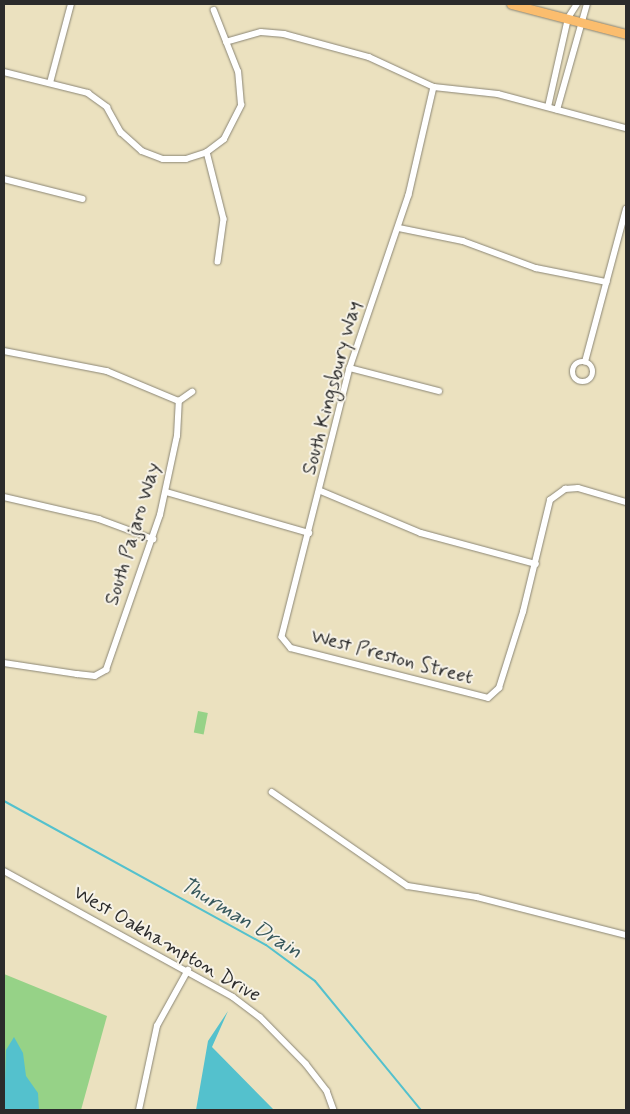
<!DOCTYPE html>
<style>
body{margin:0}
#map{position:relative;width:630px;height:1114px;overflow:hidden;background:#ebe1bf;font-family:Mynerve,sans-serif}
div>[style]{position:absolute}
.green>*{inset:0;background:#96d287;transform-origin:0 0}
.water>*{inset:0;background:#54c1cd}
.stream>*{height:2px;margin:-1px;padding:0 1px;transform-origin:1px;border-radius:1px;background:#54c1cd}
.roads{filter:drop-shadow(0 0 1px #8b8675) drop-shadow(0 0 1px #8b8675)}
.street>*{height:5.5px;margin:-2.75px;padding:0 2.75px;transform-origin:2.75px;border-radius:2.75px;background:#fff}
.street>.ring{margin:-2.75px;padding:0;box-sizing:content-box;background:none;border:5.5px solid #fff;border-radius:50%}
.primary>*{height:9px;margin:-4.5px;padding:0 4.5px;transform-origin:4.5px;border-radius:4.5px;background:#fbbd6e}
span{translate:-50% -50%;white-space:nowrap;text-align:center;line-height:1.15;-webkit-text-stroke:4px #f7f3e8;paint-order:stroke}
.street-label{font-size:20px;color:#2b2b2b}
.water-label{font-size:21px;color:#37585c;font-style:italic}
.frame{position:absolute;inset:0;border:5px solid #2b2b2b;pointer-events:none}
</style>
<div id="map">
<div class="green">
<div style="left:198px;top:711px;width:10px;height:22px;rotate:11deg"></div>
<div style="clip-path:polygon(4px 974px,107px 1016px,81px 1110px,4px 1110px)"></div>
</div>
<div class="water">
<div style="clip-path:polygon(228px 1011px,212px 1047px,274px 1110px,196px 1110px,208px 1041px)"></div>
<div style="clip-path:polygon(14px 1037px,23px 1053px,26px 1076px,38px 1093px,39px 1110px,4px 1110px,6px 1050px)"></div>
</div>
<div class="stream">
<div style="left:4px;top:801px;width:299px;rotate:28.8deg"></div>
<div style="left:266px;top:945px;width:61px;rotate:36.3deg"></div>
<div style="left:315px;top:981px;width:167px;rotate:50.6deg"></div>
</div>
<div class="roads">
<div class="street">
<div style="left:226px;top:42px;width:36px;rotate:-16deg"></div>
<div style="left:261px;top:32px;width:23px;rotate:5deg"></div>
<div style="left:284px;top:34px;width:88px;rotate:15.1deg"></div>
<div style="left:369px;top:57px;width:72px;rotate:24.8deg"></div>
<div style="left:434px;top:87px;width:64px;rotate:6.2deg"></div>
<div style="left:498px;top:94px;width:132px;rotate:14.9deg"></div>
<div style="left:4px;top:72px;width:87px;rotate:14deg"></div>
<div style="left:88px;top:93px;width:24px;rotate:36deg"></div>
<div style="left:107px;top:107px;width:29px;rotate:61deg"></div>
<div style="left:121px;top:132px;width:28px;rotate:42deg"></div>
<div style="left:142px;top:151px;width:22px;rotate:21deg"></div>
<div style="left:163px;top:159px;width:23px"></div>
<div style="left:186px;top:159px;width:22px;rotate:-18deg"></div>
<div style="left:207px;top:152px;width:21px;rotate:-37deg"></div>
<div style="left:224px;top:139px;width:38px;rotate:-63deg"></div>
<div style="left:241px;top:105px;width:33px;rotate:-95deg"></div>
<div style="left:238px;top:72px;width:66px;rotate:-111.5deg"></div>
<div style="left:50px;top:83px;width:82px;rotate:-75.1deg"></div>
<div style="left:434px;top:87px;width:111px;rotate:103deg"></div>
<div style="left:409px;top:195px;width:183px;rotate:108.8deg"></div>
<div style="left:350px;top:368px;width:277px;rotate:104.2deg"></div>
<div style="left:282px;top:637px;width:14px;rotate:51deg"></div>
<div style="left:291px;top:648px;width:203px;rotate:14.2deg"></div>
<div style="left:488px;top:698px;width:15px;rotate:-42deg"></div>
<div style="left:499px;top:688px;width:80px;rotate:-72.5deg"></div>
<div style="left:523px;top:612px;width:115px;rotate:-76.4deg"></div>
<div style="left:550px;top:500px;width:19px;rotate:-36deg"></div>
<div style="left:565px;top:489px;width:13px;rotate:-4deg"></div>
<div style="left:578px;top:488px;width:50px;rotate:16.3deg"></div>
<div style="left:548px;top:107px;width:91px;rotate:-77.3deg"></div>
<div style="left:568px;top:18px;width:17px;rotate:-57deg"></div>
<div style="left:557px;top:110px;width:110px;rotate:-74.2deg"></div>
<div style="left:207px;top:152px;width:69px;rotate:75.8deg"></div>
<div style="left:224px;top:219px;width:43px;rotate:97.9deg"></div>
<div style="left:4px;top:179px;width:81px;rotate:14.2deg"></div>
<div style="left:399px;top:228px;width:65px;rotate:11.5deg"></div>
<div style="left:463px;top:241px;width:78px;rotate:20.3deg"></div>
<div style="left:536px;top:268px;width:72px;rotate:11.2deg"></div>
<div style="left:4px;top:351px;width:105px;rotate:11deg"></div>
<div style="left:107px;top:371px;width:78px;rotate:22.6deg"></div>
<div style="left:179px;top:401px;width:16px;rotate:-35deg"></div>
<div style="left:585px;top:362px;width:158px;rotate:-75deg"></div>
<div class="ring" style="left:573px;top:362px;width:14.5px;height:14.5px"></div>
<div style="left:350px;top:368px;width:92px;rotate:14.5deg"></div>
<div style="left:321px;top:491px;width:108px;rotate:22.8deg"></div>
<div style="left:421px;top:533px;width:119px;rotate:15.1deg"></div>
<div style="left:166px;top:492px;width:149px;rotate:16deg"></div>
<div style="left:4px;top:497px;width:98px;rotate:13deg"></div>
<div style="left:99px;top:519px;width:58px;rotate:20.3deg"></div>
<div style="left:4px;top:663px;width:74px;rotate:8.6deg"></div>
<div style="left:77px;top:674px;width:18px;rotate:6deg"></div>
<div style="left:95px;top:676px;width:13px;rotate:-29deg"></div>
<div style="left:106px;top:670px;width:164px;rotate:-70.8deg"></div>
<div style="left:160px;top:515px;width:81px;rotate:-77.9deg"></div>
<div style="left:177px;top:436px;width:35px;rotate:-87deg"></div>
<div style="left:272px;top:792px;width:165px;rotate:34.7deg"></div>
<div style="left:408px;top:886px;width:70px;rotate:9.1deg"></div>
<div style="left:477px;top:897px;width:154px;rotate:14.3deg"></div>
<div style="left:4px;top:871px;width:261px;rotate:28.8deg"></div>
<div style="left:233px;top:997px;width:34px;rotate:37deg"></div>
<div style="left:260px;top:1017px;width:66px;rotate:45.6deg"></div>
<div style="left:306px;top:1064px;width:34px;rotate:52deg"></div>
<div style="left:327px;top:1091px;width:20px;rotate:70deg"></div>
<div style="left:139px;top:1110px;width:86px;rotate:-77.9deg"></div>
<div style="left:157px;top:1026px;width:64px;rotate:-61deg"></div>
</div>
<div class="primary">
<div style="left:511px;top:4px;width:119px;rotate:14.6deg"></div>
</div>
</div>
<div class="street-label">
<span style="left:332px;top:388px;rotate:-75deg">South Kingsbury Way</span>
<span style="left:133px;top:534px;rotate:-73deg">South Pajaro Way</span>
<span style="left:392px;top:657px;rotate:15deg">West Preston Street</span>
<span style="left:167px;top:944px;rotate:30deg">West Oakhampton Drive</span>
</div>
<div class="water-label">
<span style="left:241px;top:918px;rotate:31deg">Thurman Drain</span>
</div>
<div class="frame"></div>
</div>
